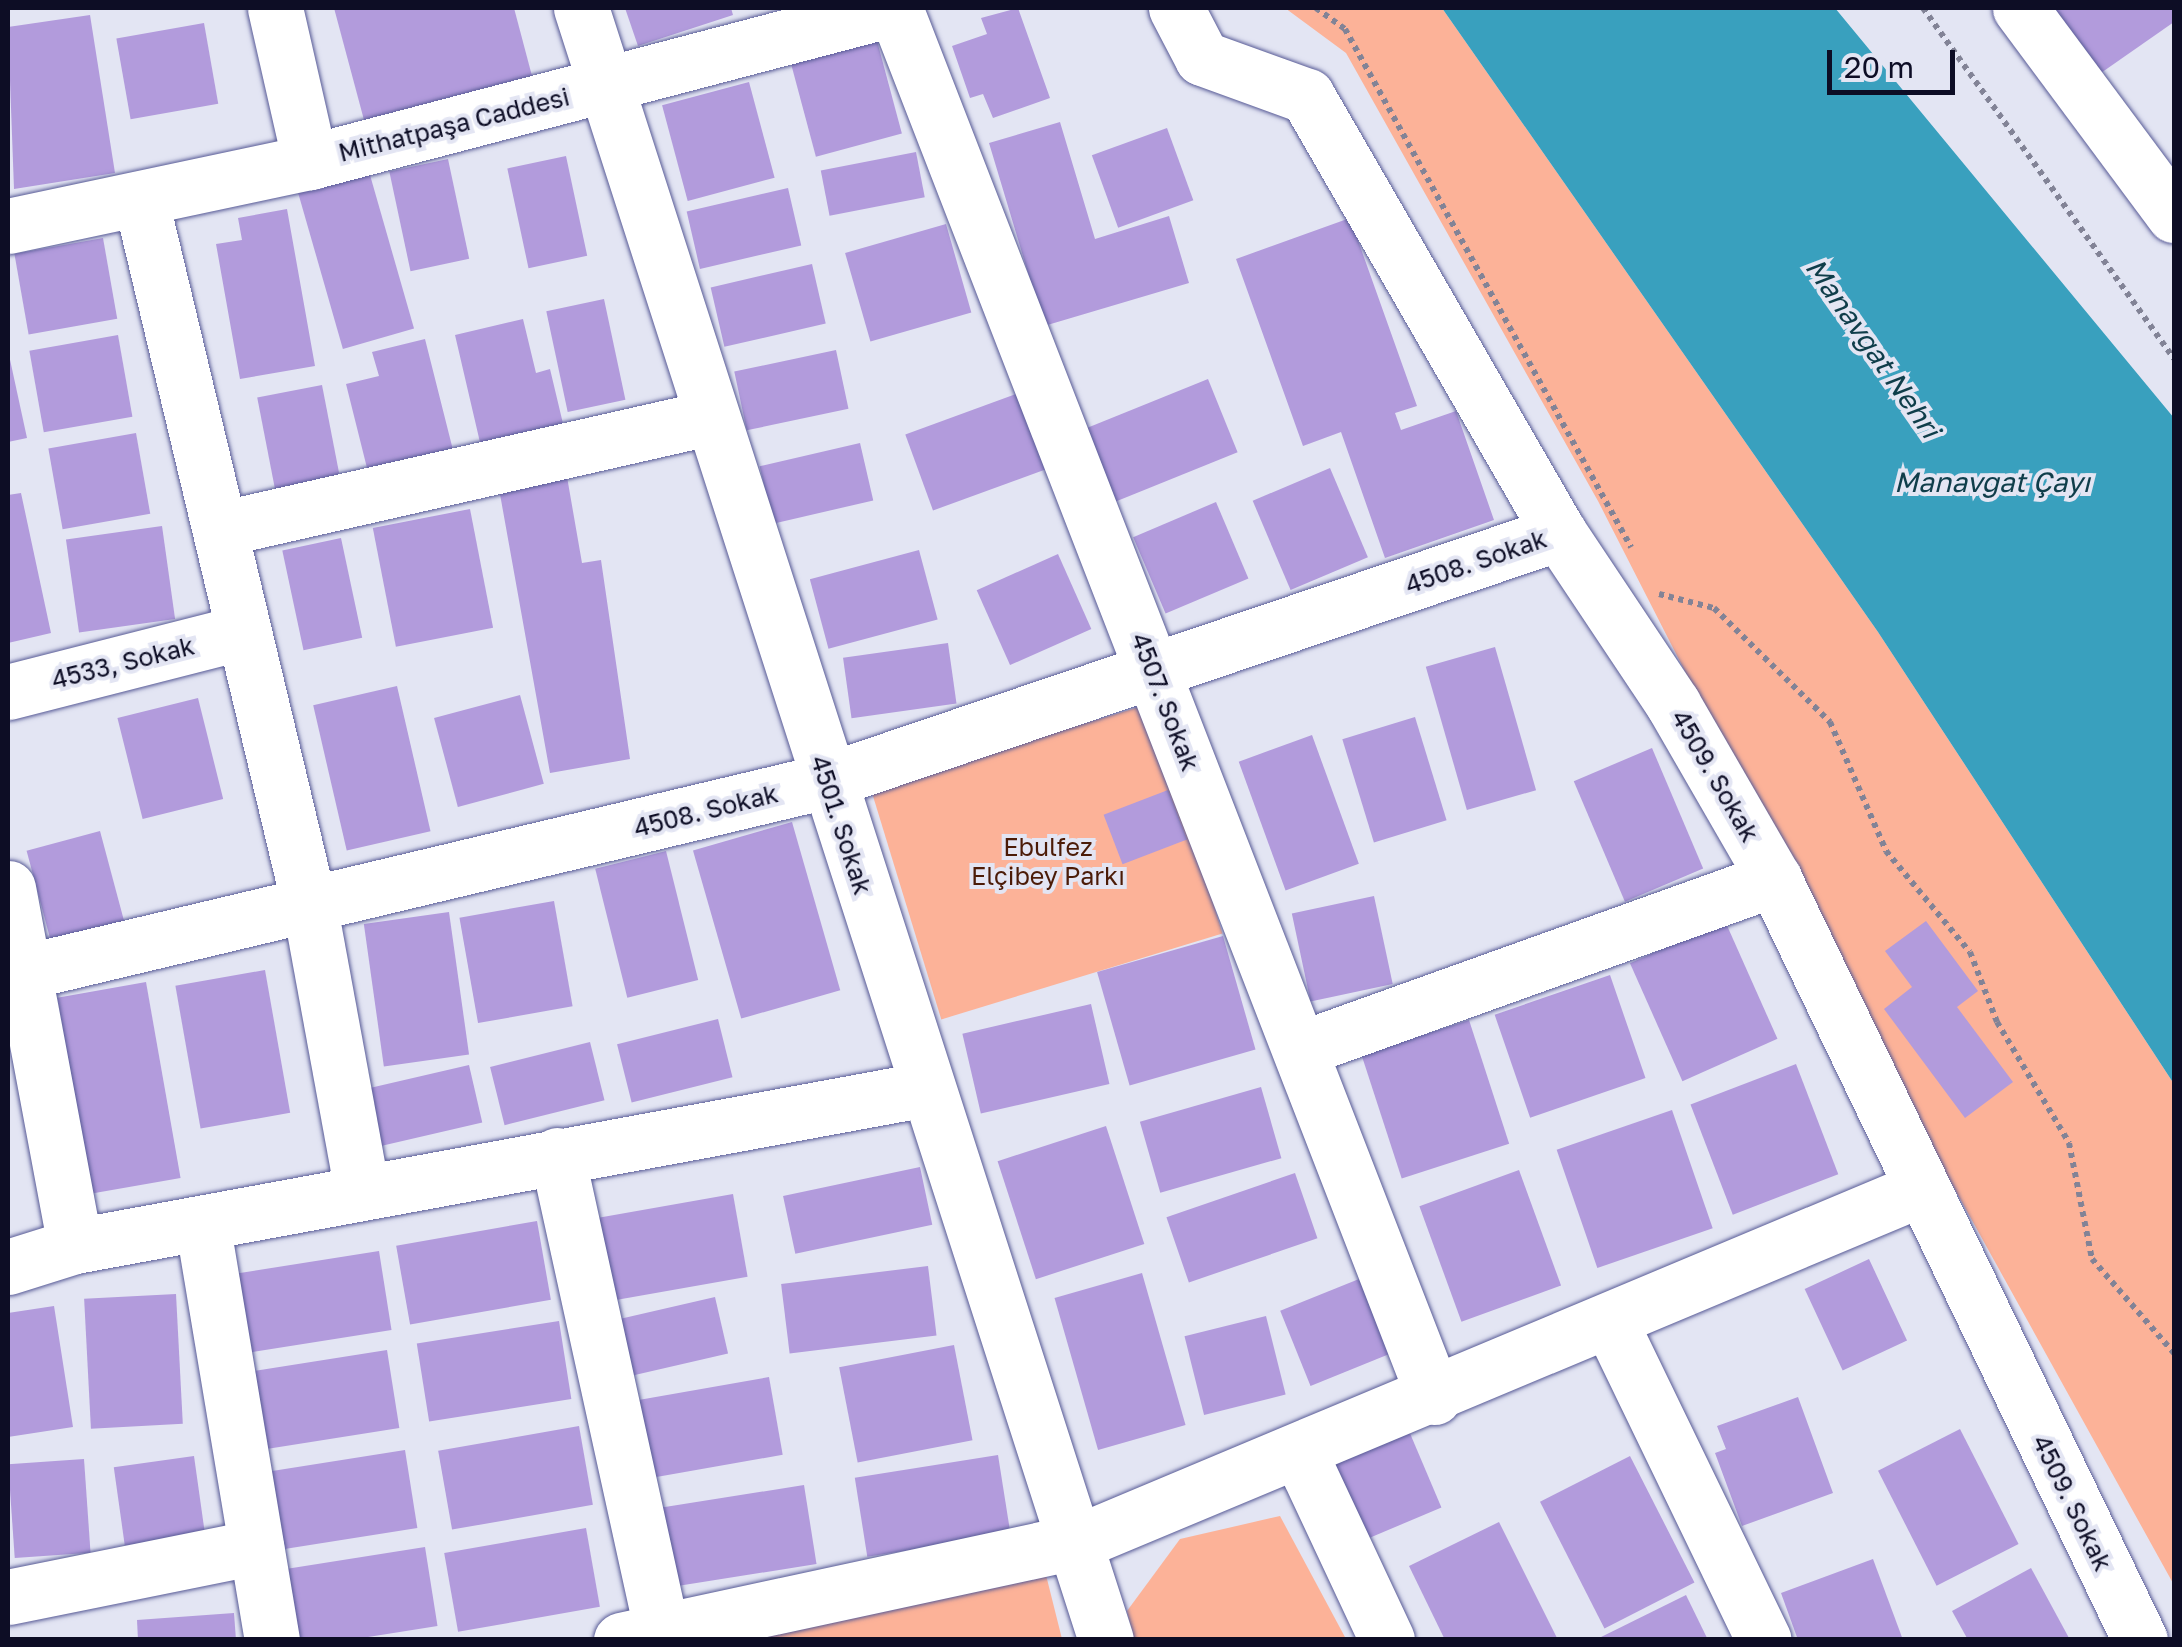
<!DOCTYPE html>
<meta charset="utf-8">
<style>
body{margin:0}
#map{position:relative;width:2182px;height:1647px;overflow:hidden;background:#e3e5f3;font-family:"Golos Text",sans-serif}
div>[style]{position:absolute}
.green>*{inset:0;background:#fcb298;transform-origin:0 0}
.water>*{inset:0;background:#39a0be}
.building>*{inset:0;background:#b29bdc;transform-origin:0 0}
.path>*{height:6px;margin-top:-3px;transform-origin:0;background:repeating-linear-gradient(90deg,#828396 0 5px,transparent 0 10px)}
.roads{filter:drop-shadow(0 0 2px #575a96) drop-shadow(0 0 2px #575a96)}
.minor>*{height:55px;margin:-27.5px;padding:0 27.5px;transform-origin:27.5px;border-radius:27.5px;background:#fff}
span{translate:-50% -50%;white-space:nowrap;text-align:center;line-height:1.15;-webkit-text-stroke:8px #e3e5f3;paint-order:stroke}
.street-label{font-size:25px;color:#0d0d25}
.park-label{font-size:25px;color:#4b1b07}
.water-label{font-size:28px;color:#0f3d4a;font-style:italic}
.frame{position:absolute;inset:0;border:10px solid #0d0d25;pointer-events:none}
.scale{position:absolute;left:1827px;top:50px;width:128px;height:45px;box-sizing:border-box;border:5px solid #0d0d25;border-top:0;padding-left:12px;font-size:30px;line-height:35px;white-space:nowrap;color:#0d0d25;-webkit-text-stroke:8px #e3e5f3;paint-order:stroke}
</style>
<div id="map">
<div class="green">
<div style="clip-path:polygon(1285px 8px,1442px 8px,1878px 632px,2174px 1084px,2174px 1585px,1887px 1067px,1598px 501px,1346px 53px)"></div>
<div style="left:1152px;top:703px;width:241px;height:294px;rotate:73deg"></div>
<div style="clip-path:polygon(1280px 1516px,1346px 1639px,1134px 1639px,1127px 1611px,1180px 1539px)"></div>
<div style="clip-path:polygon(1045px 1571px,1062px 1639px,742px 1640px)"></div>
</div>
<div class="water">
<div style="clip-path:polygon(1442px 8px,1835px 8px,2174px 418px,2174px 1084px,1878px 632px)"></div>
</div>
<div class="building">
<div style="clip-path:polygon(334px 8px,514px 8px,532px 76px,364px 120px)"></div>
<div style="clip-path:polygon(625px 8px,731px 8px,733px 15px,638px 46px)"></div>
<div style="clip-path:polygon(1018px 8px,1050px 98px,993px 118px,983px 94px,970px 98px,952px 46px,987px 34px,981px 18px)"></div>
<div style="clip-path:polygon(2035px 8px,2174px 8px,2174px 22px,2088px 82px)"></div>
<div style="clip-path:polygon(90px 15px,115px 173px,14px 189px,8px 27px)"></div>
<div style="left:204px;top:23px;width:82px;height:89px;rotate:80deg"></div>
<div style="left:876px;top:37px;width:100px;height:89px;rotate:75deg"></div>
<div style="left:749px;top:82px;width:99px;height:90px;rotate:75deg"></div>
<div style="clip-path:polygon(1060px 122px,1095px 239px,1169px 216px,1189px 283px,1044px 326px,989px 143px)"></div>
<div style="left:1167px;top:128px;width:77px;height:80px;rotate:70deg"></div>
<div style="left:916px;top:152px;width:46px;height:97px;rotate:79deg"></div>
<div style="left:566px;top:156px;width:102px;height:60px;rotate:78deg"></div>
<div style="left:448px;top:159px;width:102px;height:60px;rotate:78deg"></div>
<div style="left:368px;top:168px;width:167px;height:74px;rotate:74deg"></div>
<div style="left:788px;top:188px;width:59px;height:104px;rotate:77deg"></div>
<div style="clip-path:polygon(287px 209px,315px 366px,240px 379px,216px 244px,242px 240px,238px 218px)"></div>
<div style="clip-path:polygon(1350px 218px,1417px 406px,1395px 413px,1401px 430px,1456px 411px,1494px 520px,1385px 558px,1341px 432px,1303px 446px,1236px 259px)"></div>
<div style="left:946px;top:224px;width:92px;height:105px;rotate:74deg"></div>
<div style="left:103px;top:238px;width:82px;height:90px;rotate:80deg"></div>
<div style="left:812px;top:264px;width:61px;height:104px;rotate:77deg"></div>
<div style="left:604px;top:299px;width:103px;height:59px;rotate:78deg"></div>
<div style="clip-path:polygon(523px 319px,536px 373px,550px 369px,565px 432px,482px 451px,455px 335px)"></div>
<div style="left:118px;top:335px;width:83px;height:90px;rotate:80deg"></div>
<div style="clip-path:polygon(425px 339px,454px 454px,369px 476px,346px 384px,379px 376px,372px 352px)"></div>
<div style="left:836px;top:350px;width:60px;height:104px;rotate:78deg"></div>
<div style="clip-path:polygon(9px 355px,27px 438px,8px 442px,8px 356px)"></div>
<div style="left:1208px;top:379px;width:79px;height:132px;rotate:68deg"></div>
<div style="left:322px;top:385px;width:113px;height:66px;rotate:79deg"></div>
<div style="left:1019px;top:393px;width:81px;height:121px;rotate:70deg"></div>
<div style="left:136px;top:433px;width:82px;height:89px;rotate:80deg"></div>
<div style="left:860px;top:443px;width:59px;height:103px;rotate:77deg"></div>
<div style="left:1330px;top:468px;width:97px;height:84px;rotate:67deg"></div>
<div style="clip-path:polygon(566px 471px,582px 563px,601px 560px,630px 759px,550px 773px,498px 483px)"></div>
<div style="clip-path:polygon(21px 493px,51px 633px,8px 643px,8px 495px)"></div>
<div style="left:1216px;top:502px;width:83px;height:90px;rotate:67deg"></div>
<div style="left:470px;top:509px;width:121px;height:99px;rotate:79deg"></div>
<div style="left:162px;top:526px;width:94px;height:97px;rotate:82deg"></div>
<div style="left:341px;top:538px;width:102px;height:60px;rotate:78deg"></div>
<div style="left:919px;top:550px;width:72px;height:113px;rotate:75deg"></div>
<div style="left:1058px;top:554px;width:82px;height:89px;rotate:66deg"></div>
<div style="left:948px;top:643px;width:61px;height:106px;rotate:82deg"></div>
<div style="left:1495px;top:647px;width:149px;height:72px;rotate:74deg"></div>
<div style="left:397px;top:686px;width:149px;height:86px;rotate:77deg"></div>
<div style="left:520px;top:695px;width:92px;height:89px;rotate:75deg"></div>
<div style="left:198px;top:698px;width:104px;height:83px;rotate:76deg"></div>
<div style="left:1415px;top:717px;width:108px;height:76px;rotate:73deg"></div>
<div style="left:1312px;top:735px;width:137px;height:78px;rotate:70deg"></div>
<div style="left:1652px;top:748px;width:131px;height:85px;rotate:67deg"></div>
<div style="left:1168px;top:790px;width:53px;height:69px;rotate:69deg"></div>
<div style="left:792px;top:822px;width:175px;height:103px;rotate:74deg"></div>
<div style="left:100px;top:831px;width:99px;height:76px;rotate:75deg"></div>
<div style="left:666px;top:851px;width:133px;height:73px;rotate:76deg"></div>
<div style="left:1374px;top:896px;width:90px;height:84px;rotate:78deg"></div>
<div style="left:554px;top:901px;width:107px;height:96px;rotate:80deg"></div>
<div style="left:449px;top:912px;width:144px;height:86px;rotate:82deg"></div>
<div style="left:1725px;top:921px;width:129px;height:104px;rotate:66deg"></div>
<div style="clip-path:polygon(1926px 921px,1978px 991px,1957px 1007px,2013px 1082px,1965px 1118px,1884px 1009px,1912px 987px,1885px 951px)"></div>
<div style="left:1223px;top:936px;width:118px;height:131px;rotate:74deg"></div>
<div style="left:265px;top:970px;width:145px;height:91px;rotate:80deg"></div>
<div style="left:1610px;top:975px;width:109px;height:122px;rotate:71deg"></div>
<div style="left:146px;top:982px;width:199px;height:90px;rotate:80deg"></div>
<div style="left:1091px;top:1004px;width:82px;height:132px;rotate:77deg"></div>
<div style="left:718px;top:1019px;width:60px;height:104px;rotate:76deg"></div>
<div style="left:1469px;top:1020px;width:130px;height:113px;rotate:72deg"></div>
<div style="left:590px;top:1042px;width:60px;height:103px;rotate:76deg"></div>
<div style="left:1796px;top:1064px;width:118px;height:113px;rotate:69deg"></div>
<div style="left:469px;top:1065px;width:59px;height:104px;rotate:77deg"></div>
<div style="left:1261px;top:1087px;width:74px;height:126px;rotate:74deg"></div>
<div style="left:1672px;top:1110px;width:125px;height:122px;rotate:71deg"></div>
<div style="left:1106px;top:1126px;width:124px;height:114px;rotate:72deg"></div>
<div style="left:920px;top:1167px;width:59px;height:140px;rotate:78deg"></div>
<div style="left:1519px;top:1170px;width:123px;height:106px;rotate:70deg"></div>
<div style="left:1295px;top:1173px;width:69px;height:136px;rotate:71deg"></div>
<div style="left:733px;top:1194px;width:84px;height:148px;rotate:80deg"></div>
<div style="left:537px;top:1221px;width:80px;height:143px;rotate:80deg"></div>
<div style="left:379px;top:1251px;width:80px;height:144px;rotate:81deg"></div>
<div style="left:1869px;top:1259px;width:90px;height:71px;rotate:65deg"></div>
<div style="left:928px;top:1266px;width:70px;height:148px;rotate:83deg"></div>
<div style="left:1142px;top:1273px;width:158px;height:91px;rotate:74deg"></div>
<div style="left:1359px;top:1279px;width:81px;height:85px;rotate:68deg"></div>
<div style="left:176px;top:1294px;width:130px;height:92px;rotate:87deg"></div>
<div style="left:715px;top:1297px;width:58px;height:99px;rotate:77deg"></div>
<div style="clip-path:polygon(54px 1306px,73px 1427px,8px 1437px,8px 1313px)"></div>
<div style="left:1266px;top:1316px;width:81px;height:84px;rotate:76deg"></div>
<div style="left:559px;top:1321px;width:79px;height:144px;rotate:81deg"></div>
<div style="left:954px;top:1345px;width:97px;height:117px;rotate:79deg"></div>
<div style="left:387px;top:1350px;width:79px;height:144px;rotate:81deg"></div>
<div style="left:769px;top:1377px;width:79px;height:144px;rotate:80deg"></div>
<div style="clip-path:polygon(1798px 1397px,1833px 1493px,1742px 1526px,1715px 1453px,1726px 1449px,1717px 1426px)"></div>
<div style="left:579px;top:1426px;width:80px;height:143px;rotate:80deg"></div>
<div style="left:1960px;top:1429px;width:129px;height:92px;rotate:63deg"></div>
<div style="left:1409px;top:1431px;width:83px;height:90px;rotate:67deg"></div>
<div style="left:405px;top:1450px;width:79px;height:144px;rotate:81deg"></div>
<div style="left:998px;top:1455px;width:80px;height:145px;rotate:81deg"></div>
<div style="left:194px;top:1456px;width:79px;height:81px;rotate:82deg"></div>
<div style="left:1630px;top:1456px;width:142px;height:101px;rotate:63deg"></div>
<div style="left:84px;top:1459px;width:94px;height:76px;rotate:86deg"></div>
<div style="left:804px;top:1485px;width:80px;height:144px;rotate:81deg"></div>
<div style="clip-path:polygon(1499px 1522px,1558px 1640px,1445px 1640px,1409px 1566px)"></div>
<div style="left:586px;top:1528px;width:80px;height:144px;rotate:80deg"></div>
<div style="left:425px;top:1547px;width:80px;height:144px;rotate:81deg"></div>
<div style="clip-path:polygon(1873px 1559px,1903px 1640px,1798px 1640px,1781px 1593px)"></div>
<div style="clip-path:polygon(2031px 1568px,2069px 1638px,1968px 1640px,1952px 1611px)"></div>
<div style="clip-path:polygon(1686px 1595px,1708px 1640px,1595px 1640px)"></div>
<div style="clip-path:polygon(234px 1613px,236px 1640px,138px 1640px,137px 1620px)"></div>
</div>
<div class="path">
<div style="left:1316px;top:8px;width:36px;rotate:36deg"></div>
<div style="left:1345px;top:29px;width:592px;rotate:61.1deg"></div>
<div style="left:1923px;top:8px;width:431px;rotate:54.4deg"></div>
<div style="left:1659px;top:594px;width:57px;rotate:14.3deg"></div>
<div style="left:1714px;top:608px;width:163px;rotate:44.5deg"></div>
<div style="left:1830px;top:722px;width:141px;rotate:66.5deg"></div>
<div style="left:1886px;top:851px;width:131px;rotate:50.3deg"></div>
<div style="left:1970px;top:952px;width:75px;rotate:68.9deg"></div>
<div style="left:1997px;top:1022px;width:141px;rotate:59.2deg"></div>
<div style="left:2069px;top:1143px;width:118px;rotate:78.8deg"></div>
<div style="left:2092px;top:1259px;width:125px;rotate:48.9deg"></div>
</div>
<div class="roads">
<div class="minor">
<div style="left:275px;top:8px;width:158px;rotate:77.2deg"></div>
<div style="left:581px;top:8px;width:1714px;rotate:72.17deg"></div>
<div style="left:895px;top:8px;width:1490px;rotate:68.79deg"></div>
<div style="left:1176px;top:8px;width:56px;rotate:62.5deg"></div>
<div style="left:1202px;top:58px;width:112px;rotate:19.9deg"></div>
<div style="left:1307px;top:96px;width:504px;rotate:60.03deg"></div>
<div style="left:1559px;top:533px;width:206px;rotate:56.3deg"></div>
<div style="left:1673px;top:704px;width:202px;rotate:60deg"></div>
<div style="left:1774px;top:879px;width:844px;rotate:64.31deg"></div>
<div style="left:2020px;top:8px;width:258px;rotate:53.4deg"></div>
<div style="left:141px;top:201px;width:727px;rotate:76.56deg"></div>
<div style="left:310px;top:908px;width:289px;rotate:79.6deg"></div>
<div style="left:8px;top:226px;width:309px;rotate:-12deg"></div>
<div style="left:310px;top:162px;width:606px;rotate:-14.72deg"></div>
<div style="left:224px;top:528px;width:499px;rotate:-12.8deg"></div>
<div style="left:8px;top:692px;width:238px;rotate:-14.3deg"></div>
<div style="left:8px;top:888px;width:364px;rotate:79.4deg"></div>
<div style="left:8px;top:976px;width:841px;rotate:-13.41deg"></div>
<div style="left:826px;top:781px;width:774px;rotate:-18.69deg"></div>
<div style="left:1300px;top:1049px;width:504px;rotate:-19.73deg"></div>
<div style="left:557px;top:1155px;width:487px;rotate:77.6deg"></div>
<div style="left:203px;top:1228px;width:418px;rotate:80.5deg"></div>
<div style="left:8px;top:1267px;width:70px;rotate:-17.4deg"></div>
<div style="left:75px;top:1246px;width:865px;rotate:-10.45deg"></div>
<div style="left:1610px;top:1322px;width:353px;rotate:64.2deg"></div>
<div style="left:1300px;top:1454px;width:205px;rotate:64.9deg"></div>
<div style="left:8px;top:1597px;width:253px;rotate:-11.4deg"></div>
<div style="left:621px;top:1640px;width:470px;rotate:-12.2deg"></div>
<div style="left:1080px;top:1541px;width:906px;rotate:-22.72deg"></div>
</div>
</div>
<div class="street-label">
<span style="left:454px;top:125px;rotate:-14deg">Mithatpaşa Caddesi</span>
<span style="left:1476px;top:562px;rotate:-19deg">4508. Sokak</span>
<span style="left:123px;top:663px;rotate:-14deg">4533, Sokak</span>
<span style="left:1165px;top:702px;rotate:69deg">4507. Sokak</span>
<span style="left:1715px;top:776px;rotate:60deg">4509. Sokak</span>
<span style="left:706px;top:811px;rotate:-14deg">4508. Sokak</span>
<span style="left:841px;top:825px;rotate:72deg">4501. Sokak</span>
<span style="left:2072px;top:1503px;rotate:64deg">4509. Sokak</span>
</div>
<div class="park-label">
<span style="left:1048px;top:862px">Ebulfez<br>Elçibey Parkı</span>
</div>
<div class="water-label">
<span style="left:1873px;top:348px;rotate:55deg">Manavgat Nehri</span>
<span style="left:1992px;top:482px">Manavgat Çayı</span>
</div>
<div class="frame"></div>
<div class="scale">20 m</div>
</div>
